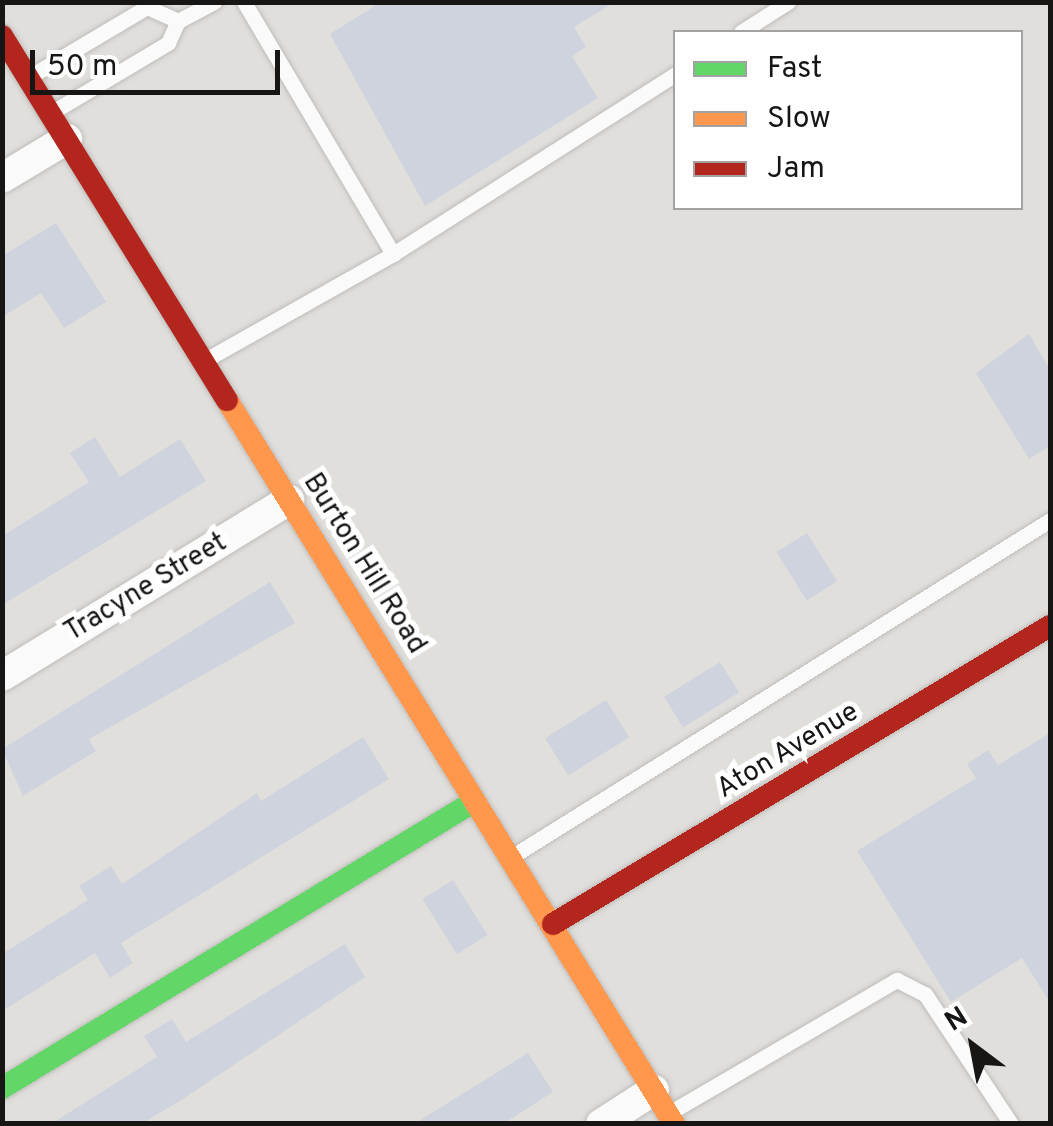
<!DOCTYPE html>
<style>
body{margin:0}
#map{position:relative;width:1053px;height:1126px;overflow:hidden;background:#e1dfdc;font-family:Overpass,sans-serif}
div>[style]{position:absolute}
.building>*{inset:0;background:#cfd3de;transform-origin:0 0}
.roads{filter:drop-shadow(0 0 2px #bebcba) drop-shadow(0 0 2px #bebcba)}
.lane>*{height:15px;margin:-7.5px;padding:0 7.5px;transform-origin:7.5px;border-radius:7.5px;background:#fafafa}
.street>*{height:30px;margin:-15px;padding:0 15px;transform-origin:15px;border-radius:15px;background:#fafafa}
.fast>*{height:22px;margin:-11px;padding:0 11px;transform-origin:11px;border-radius:11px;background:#63d668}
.slow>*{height:22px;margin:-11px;padding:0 11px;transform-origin:11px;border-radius:11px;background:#ff974d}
.jam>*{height:22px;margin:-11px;padding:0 11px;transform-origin:11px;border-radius:11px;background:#b3261e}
span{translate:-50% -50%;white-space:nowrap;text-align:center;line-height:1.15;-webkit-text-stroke:10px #fff;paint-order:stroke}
.street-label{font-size:28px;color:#181614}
.frame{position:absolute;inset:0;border:5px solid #181614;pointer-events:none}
.legend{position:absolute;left:673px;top:30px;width:350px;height:180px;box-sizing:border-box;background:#fff;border:2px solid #a3a2a1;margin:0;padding:12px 18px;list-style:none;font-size:30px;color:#181614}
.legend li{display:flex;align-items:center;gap:20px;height:50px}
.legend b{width:50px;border:2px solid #a3a2a1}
.north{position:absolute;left:923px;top:996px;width:100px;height:100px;-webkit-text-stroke:8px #fff;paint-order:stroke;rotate:328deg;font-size:28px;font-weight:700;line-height:40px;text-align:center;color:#181614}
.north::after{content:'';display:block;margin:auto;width:35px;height:45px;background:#181614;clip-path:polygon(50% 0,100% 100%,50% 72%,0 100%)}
.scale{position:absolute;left:30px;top:50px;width:250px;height:45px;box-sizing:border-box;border:5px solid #181614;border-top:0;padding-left:12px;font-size:30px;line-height:35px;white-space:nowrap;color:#181614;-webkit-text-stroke:8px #fff;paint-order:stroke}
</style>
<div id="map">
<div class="building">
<div style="clip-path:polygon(381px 2px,615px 2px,574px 27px,586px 47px,572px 56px,598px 98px,425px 206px,330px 34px)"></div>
<div style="clip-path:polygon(56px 223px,106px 302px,64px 328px,41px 293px,2px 317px,2px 256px)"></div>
<div style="clip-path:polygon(1029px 334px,1050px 370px,1050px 446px,1029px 459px,976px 373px)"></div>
<div style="clip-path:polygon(95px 437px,120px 477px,180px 439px,206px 481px,2px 605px,2px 536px,89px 482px,70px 453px)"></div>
<div style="left:807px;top:533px;width:57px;height:36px;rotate:58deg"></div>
<div style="clip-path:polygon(270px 582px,295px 623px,89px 739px,96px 751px,23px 796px,2px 749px)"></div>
<div style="left:720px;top:662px;width:36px;height:66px;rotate:58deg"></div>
<div style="left:606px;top:700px;width:44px;height:72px;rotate:58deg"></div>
<div style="clip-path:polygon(1050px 733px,1050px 1003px,1022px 958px,951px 1002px,857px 851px,976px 778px,967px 764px,988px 750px,998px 765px)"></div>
<div style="clip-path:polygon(363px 737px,389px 779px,121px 943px,133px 963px,110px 978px,95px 953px,2px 1011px,2px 954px,88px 900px,79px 886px,111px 866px,122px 884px,257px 793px,261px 801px)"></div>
<div style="left:453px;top:880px;width:65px;height:36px;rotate:58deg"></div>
<div style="clip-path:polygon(345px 944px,365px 977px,183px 1099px,141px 1124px,51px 1124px,157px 1057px,144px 1036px,172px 1019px,186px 1042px)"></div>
<div style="clip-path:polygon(528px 1053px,553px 1092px,503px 1124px,414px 1124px)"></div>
</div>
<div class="roads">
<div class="lane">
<div style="left:244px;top:2px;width:293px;rotate:59.4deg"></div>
<div style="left:393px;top:254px;width:335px;rotate:-32.5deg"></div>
<div style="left:741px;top:32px;width:56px;rotate:-32.6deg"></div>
<div style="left:29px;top:77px;width:137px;rotate:-30.7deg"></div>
<div style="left:147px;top:7px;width:34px;rotate:24deg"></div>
<div style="left:54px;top:111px;width:133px;rotate:-30.8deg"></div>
<div style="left:168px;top:43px;width:24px;rotate:-66deg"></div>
<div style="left:178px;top:21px;width:41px;rotate:-27.8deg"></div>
<div style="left:205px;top:360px;width:216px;rotate:-29.4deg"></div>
<div style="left:511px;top:857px;width:636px;rotate:-32.01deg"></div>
<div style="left:669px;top:1113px;width:264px;rotate:-30.3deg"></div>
<div style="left:897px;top:980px;width:31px;rotate:27deg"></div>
<div style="left:925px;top:994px;width:156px;rotate:56.5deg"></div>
</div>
<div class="street">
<div style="left:2px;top:178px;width:76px;rotate:-31deg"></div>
<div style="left:2px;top:676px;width:337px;rotate:-31.5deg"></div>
<div style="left:601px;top:1124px;width:63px;rotate:-32.7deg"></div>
</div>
<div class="fast">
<div style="left:2px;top:1088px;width:553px;rotate:-31.25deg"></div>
</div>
<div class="slow">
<div style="left:227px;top:400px;width:851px;rotate:58.31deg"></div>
</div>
<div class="jam">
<div style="left:2px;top:36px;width:428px;rotate:58.3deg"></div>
<div style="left:553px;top:924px;width:579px;rotate:-30.95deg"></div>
</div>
</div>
<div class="street-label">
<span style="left:364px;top:564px;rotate:58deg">Burton Hill Road</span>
<span style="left:146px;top:588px;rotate:-31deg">Tracyne Street</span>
<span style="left:788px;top:751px;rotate:-31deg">Aton Avenue</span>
</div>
<div class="frame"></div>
<ul class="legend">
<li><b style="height:12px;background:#63d668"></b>Fast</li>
<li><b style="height:12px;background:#ff974d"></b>Slow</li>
<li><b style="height:12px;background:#b3261e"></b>Jam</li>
</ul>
<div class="north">N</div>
<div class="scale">50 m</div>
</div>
